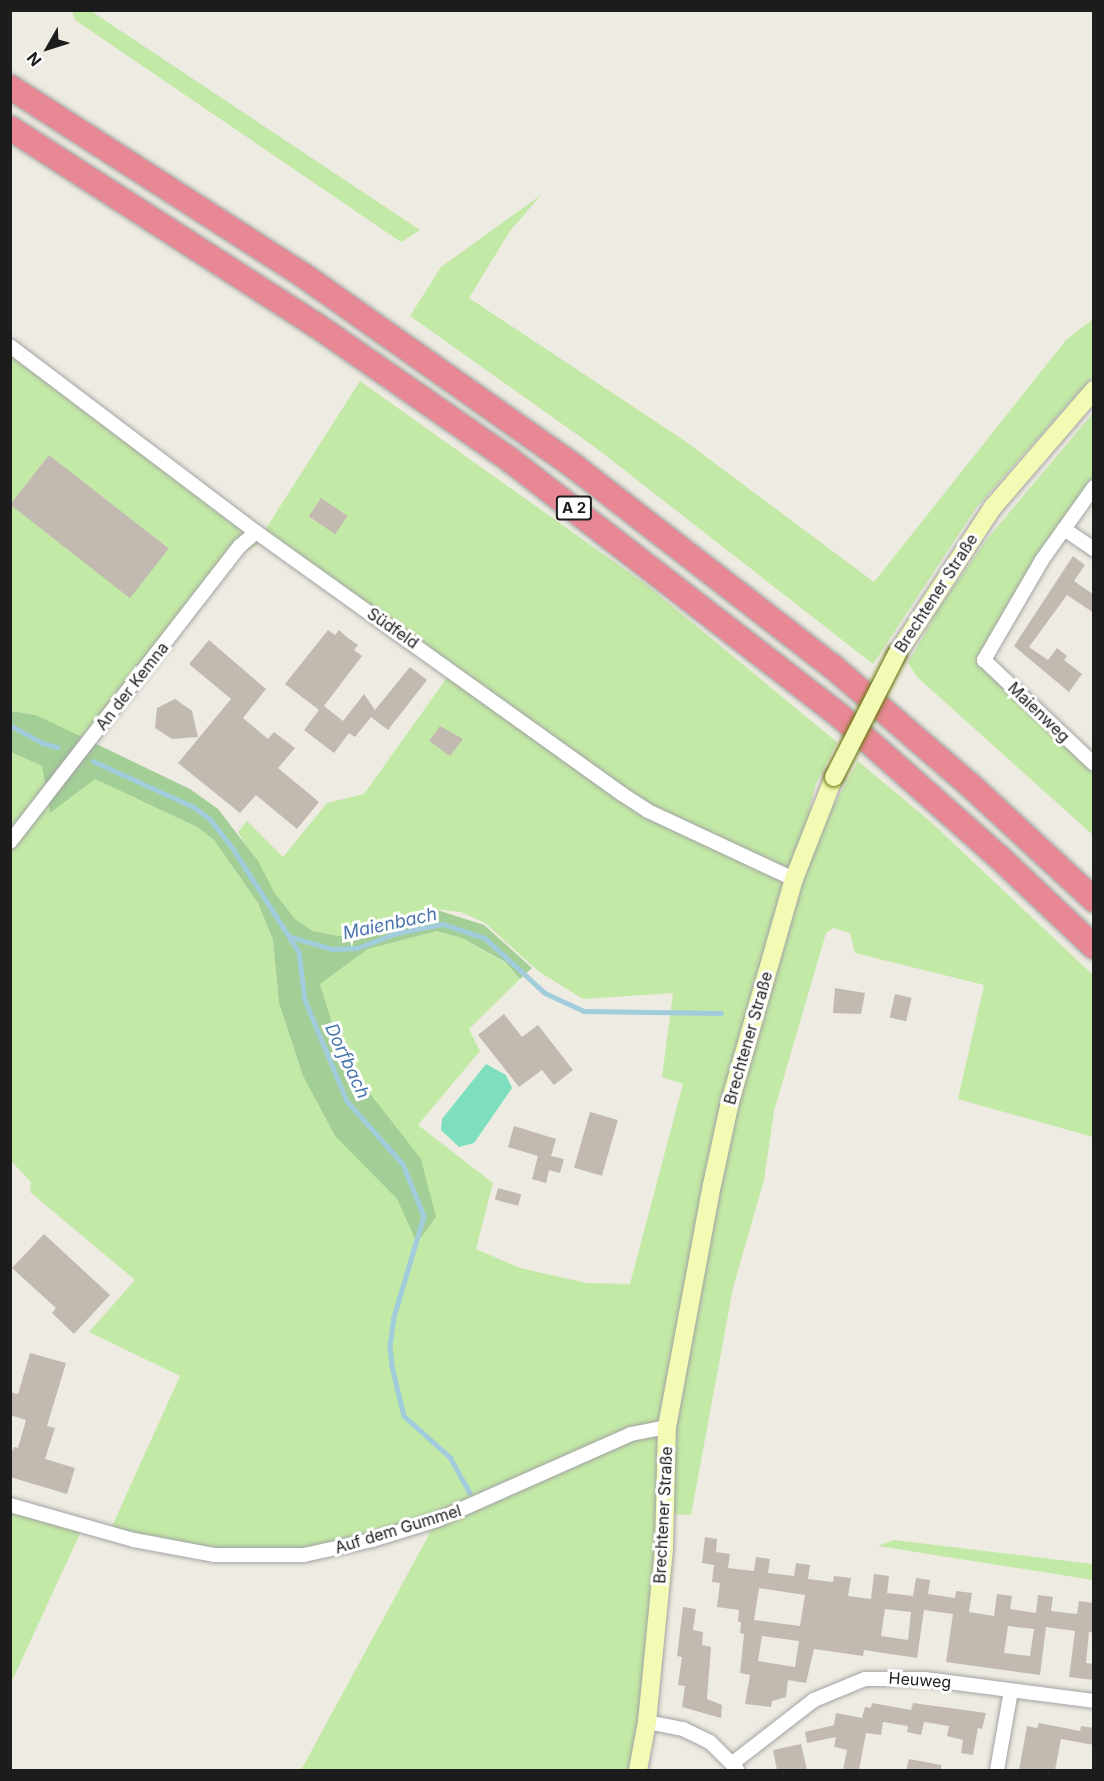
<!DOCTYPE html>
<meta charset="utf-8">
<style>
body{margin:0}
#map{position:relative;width:1104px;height:1781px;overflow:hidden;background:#eeebe2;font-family:Inter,sans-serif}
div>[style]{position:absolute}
.grass>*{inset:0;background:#c3e9a6}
.forest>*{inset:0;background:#a3ce96}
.pitch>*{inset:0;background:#7edfbf}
.stream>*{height:4.5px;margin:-2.25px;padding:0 2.25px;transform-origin:2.25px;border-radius:2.25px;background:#a1ccdc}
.building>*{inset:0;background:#c2bab1;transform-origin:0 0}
.roads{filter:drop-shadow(0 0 2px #a3a3a3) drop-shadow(0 0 2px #a3a3a3)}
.street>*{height:14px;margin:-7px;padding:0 7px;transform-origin:7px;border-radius:7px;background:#fff}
.secondary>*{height:18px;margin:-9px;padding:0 9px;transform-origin:9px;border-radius:9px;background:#f2fab4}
.highway>*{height:24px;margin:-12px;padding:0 12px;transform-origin:12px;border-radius:12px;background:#e78894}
.bridges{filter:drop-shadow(0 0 2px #617304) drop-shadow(0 0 2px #617304)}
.secondary-bridge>*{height:18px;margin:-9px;padding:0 9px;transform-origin:9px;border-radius:9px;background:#f2fab4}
span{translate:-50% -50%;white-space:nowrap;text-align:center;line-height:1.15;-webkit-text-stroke:6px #fff;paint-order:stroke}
.shield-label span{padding:2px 4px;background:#fff;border:2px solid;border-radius:4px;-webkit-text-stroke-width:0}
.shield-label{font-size:15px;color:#1c1c1c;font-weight:700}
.street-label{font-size:16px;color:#1c1c1c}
.water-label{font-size:18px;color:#4875ac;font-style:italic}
.frame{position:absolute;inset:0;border:12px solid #1c1c1c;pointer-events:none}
.north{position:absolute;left:18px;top:18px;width:60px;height:60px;-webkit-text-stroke:4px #fff;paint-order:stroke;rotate:231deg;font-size:16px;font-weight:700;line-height:24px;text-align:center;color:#1c1c1c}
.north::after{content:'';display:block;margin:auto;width:21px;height:27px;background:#1c1c1c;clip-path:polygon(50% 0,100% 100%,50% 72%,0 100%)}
</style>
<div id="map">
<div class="grass">
<div style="clip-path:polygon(72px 11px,91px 11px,420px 230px,401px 242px,75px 20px)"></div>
<div style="clip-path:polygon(541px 195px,510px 231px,469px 298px,685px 441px,874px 582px,1066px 340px,1093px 319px,1093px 376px,976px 508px,873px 664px,596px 448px,410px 316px,441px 267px)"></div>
<div style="clip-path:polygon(10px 355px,259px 544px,238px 556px,89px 743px,36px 715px,11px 711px)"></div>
<div style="clip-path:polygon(360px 381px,644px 583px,837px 742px,815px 786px,795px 877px,858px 761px,932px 823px,1093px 975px,1093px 1137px,958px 1099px,984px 985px,855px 953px,850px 933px,833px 928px,826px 933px,774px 1111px,764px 1180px,733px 1288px,691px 1515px,666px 1514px,637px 1770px,301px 1770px,437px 1520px,372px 1540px,244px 1557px,109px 1533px,180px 1376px,89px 1332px,135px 1280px,30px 1192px,31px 1182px,11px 1161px,11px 752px,42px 766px,95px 779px,197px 827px,214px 840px,258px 903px,273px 940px,279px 1003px,303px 1076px,335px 1136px,397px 1199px,417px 1242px,436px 1217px,405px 1140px,343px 1059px,320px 984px,368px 949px,437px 931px,462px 938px,505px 963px,520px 979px,469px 1029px,480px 1051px,418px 1125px,493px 1183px,476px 1249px,520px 1268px,586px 1283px,630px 1284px,683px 1084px,662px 1077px,673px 993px,583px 999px,538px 971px,485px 923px,461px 912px,434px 909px,365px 934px,339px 936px,313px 931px,295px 919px,274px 892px,238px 832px,247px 821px,283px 857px,327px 803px,364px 794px,451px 672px,635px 812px,782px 874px,652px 807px,265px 530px)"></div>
<div style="clip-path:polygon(1093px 413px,1093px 487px,984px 660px,1093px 764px,1093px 835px,917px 677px,908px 663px,938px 610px,987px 539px)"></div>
<div style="clip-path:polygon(11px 1505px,84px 1525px,11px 1683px)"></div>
<div style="clip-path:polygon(894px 1540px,1093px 1564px,1093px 1580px,878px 1546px)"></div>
</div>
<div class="forest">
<div style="clip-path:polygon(10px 711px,36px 715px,190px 789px,218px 809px,258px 861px,274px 892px,295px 919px,313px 931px,339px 936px,365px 934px,434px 909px,484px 925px,532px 968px,520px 979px,505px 962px,462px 938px,437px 931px,368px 949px,320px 984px,343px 1059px,421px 1159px,436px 1217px,417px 1243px,397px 1199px,335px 1136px,303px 1076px,279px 1003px,273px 940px,258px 903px,214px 840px,197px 827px,95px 779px,50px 813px,42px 766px,11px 752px)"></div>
</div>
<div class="pitch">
<div style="clip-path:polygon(486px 1064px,506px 1075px,512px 1088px,474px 1143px,459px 1147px,441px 1130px,442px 1119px)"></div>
</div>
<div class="stream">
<div style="left:10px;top:725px;width:37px;rotate:29deg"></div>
<div style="left:42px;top:743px;width:16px;rotate:15deg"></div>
<div style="left:93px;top:761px;width:111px;rotate:24.5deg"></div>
<div style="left:194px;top:807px;width:20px;rotate:37deg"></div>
<div style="left:210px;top:819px;width:39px;rotate:52deg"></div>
<div style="left:234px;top:850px;width:121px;rotate:57.5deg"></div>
<div style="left:299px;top:952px;width:48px;rotate:82.9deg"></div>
<div style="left:305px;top:1000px;width:109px;rotate:67.4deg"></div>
<div style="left:347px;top:1101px;width:84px;rotate:48.4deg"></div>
<div style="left:403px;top:1164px;width:56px;rotate:68deg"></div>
<div style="left:424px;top:1216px;width:105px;rotate:106.5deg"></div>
<div style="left:394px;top:1317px;width:29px;rotate:98deg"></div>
<div style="left:390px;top:1346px;width:20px;rotate:84deg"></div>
<div style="left:392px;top:1366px;width:51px;rotate:76.5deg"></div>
<div style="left:404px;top:1416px;width:62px;rotate:41.7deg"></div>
<div style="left:450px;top:1457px;width:41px;rotate:60.9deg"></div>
<div style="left:291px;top:937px;width:43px;rotate:16.3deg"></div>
<div style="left:332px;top:949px;width:25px;rotate:-2deg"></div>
<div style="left:357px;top:948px;width:43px;rotate:-20.6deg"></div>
<div style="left:397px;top:933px;width:47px;rotate:-11.1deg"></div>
<div style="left:443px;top:924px;width:44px;rotate:18.4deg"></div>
<div style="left:485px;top:938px;width:81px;rotate:42.5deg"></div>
<div style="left:545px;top:993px;width:43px;rotate:24.8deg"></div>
<div style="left:584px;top:1011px;width:137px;rotate:0.8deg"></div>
</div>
<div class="building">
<div style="left:49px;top:455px;width:152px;height:63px;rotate:38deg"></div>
<div style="left:321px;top:498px;width:32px;height:22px;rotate:34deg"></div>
<div style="clip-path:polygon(1073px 556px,1085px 565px,1074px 581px,1094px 595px,1094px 613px,1067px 595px,1029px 647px,1048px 660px,1057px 648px,1067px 656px,1064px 660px,1082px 674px,1069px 692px,1014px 646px)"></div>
<div style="clip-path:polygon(328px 630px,335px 635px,339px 630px,348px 638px,358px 645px,354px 650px,362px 656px,324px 706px,343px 721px,364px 694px,375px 710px,410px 667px,427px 680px,388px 730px,371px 717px,355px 737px,349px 733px,334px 753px,304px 730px,319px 710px,285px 684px)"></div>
<div style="clip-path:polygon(209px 640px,266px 689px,243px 718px,268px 739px,274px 732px,295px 748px,278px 768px,319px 802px,297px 829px,256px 795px,240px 813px,178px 763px,231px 699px,189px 664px)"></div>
<div style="clip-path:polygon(175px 699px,192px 711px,198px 737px,172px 739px,155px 728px,157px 708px)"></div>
<div style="clip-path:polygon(440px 726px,463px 739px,450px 756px,429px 741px)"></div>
<div style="clip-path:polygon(835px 988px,865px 993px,861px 1014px,833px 1013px)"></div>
<div style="left:895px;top:994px;width:17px;height:24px;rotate:13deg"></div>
<div style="clip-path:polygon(504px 1014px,522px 1037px,538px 1025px,573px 1070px,554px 1085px,542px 1070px,519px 1087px,478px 1035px)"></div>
<div style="left:590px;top:1112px;width:29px;height:58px;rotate:16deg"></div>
<div style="clip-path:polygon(514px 1126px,556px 1139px,551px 1156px,564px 1159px,560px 1173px,549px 1170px,546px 1183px,532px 1179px,538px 1156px,508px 1147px)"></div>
<div style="left:498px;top:1188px;width:24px;height:12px;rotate:15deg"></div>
<div style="clip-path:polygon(44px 1234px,110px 1295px,74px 1334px,52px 1313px,56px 1308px,12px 1268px)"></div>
<div style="clip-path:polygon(30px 1353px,66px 1363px,47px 1426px,55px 1428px,45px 1459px,75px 1468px,67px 1494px,10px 1477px,10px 1456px,14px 1447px,18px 1448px,26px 1420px,10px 1415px,10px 1392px,18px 1394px)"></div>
<div style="clip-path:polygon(evenodd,705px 1537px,717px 1539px,716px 1552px,730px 1554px,728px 1568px,754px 1571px,756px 1557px,770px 1559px,768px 1573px,794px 1576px,796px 1563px,810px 1565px,808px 1579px,833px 1582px,834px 1576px,851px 1578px,848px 1596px,871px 1599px,874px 1574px,889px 1576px,887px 1593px,913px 1596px,916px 1578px,930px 1580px,928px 1594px,955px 1598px,956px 1591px,972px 1593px,969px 1612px,994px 1616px,997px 1594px,1012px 1596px,1010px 1609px,1036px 1613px,1038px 1595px,1053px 1597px,1051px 1611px,1077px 1614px,1079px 1601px,1094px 1603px,1094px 1633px,1089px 1632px,1086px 1663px,1094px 1664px,1094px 1680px,1069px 1677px,1075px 1631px,1046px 1627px,1040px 1675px,946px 1662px,953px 1614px,924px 1610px,917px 1658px,864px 1650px,863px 1656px,814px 1649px,806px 1683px,788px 1680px,786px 1697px,772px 1701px,771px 1707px,745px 1704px,750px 1675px,740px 1673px,744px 1634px,740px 1633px,741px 1622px,738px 1622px,739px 1610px,717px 1607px,720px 1583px,712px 1582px,714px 1565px,702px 1563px,705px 1537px,759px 1588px,805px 1595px,800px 1626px,754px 1620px,759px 1588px,705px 1537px,885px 1609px,911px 1612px,908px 1640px,881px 1636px,885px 1609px,705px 1537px,1008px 1626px,1034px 1629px,1030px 1656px,1004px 1653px,1008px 1626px,705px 1537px,762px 1636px,799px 1641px,795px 1667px,758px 1661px,762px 1636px)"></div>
<div style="clip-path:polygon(683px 1607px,696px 1609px,693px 1630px,703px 1632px,702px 1645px,711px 1647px,707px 1699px,722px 1705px,721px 1718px,682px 1707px,685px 1686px,678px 1685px,682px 1657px,677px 1656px)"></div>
<div style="clip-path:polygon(872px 1703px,911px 1710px,913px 1703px,986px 1713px,982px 1729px,978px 1728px,973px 1755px,961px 1753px,963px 1740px,947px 1736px,949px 1726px,924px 1722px,921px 1735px,907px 1732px,908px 1726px,883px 1722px,881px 1735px,866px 1733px,859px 1770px,843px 1770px,847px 1750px,834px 1747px,836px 1737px,807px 1743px,805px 1732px,834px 1725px,836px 1713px,862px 1718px,865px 1707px,871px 1708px)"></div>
<div style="clip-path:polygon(1039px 1723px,1080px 1731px,1081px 1726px,1094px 1728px,1094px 1745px,1061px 1739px,1055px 1770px,1019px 1770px,1027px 1726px,1037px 1728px)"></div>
<div style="clip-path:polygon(801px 1744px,807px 1770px,777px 1770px,773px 1750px)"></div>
<div style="clip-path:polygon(909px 1759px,941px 1765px,941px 1770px,906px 1770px)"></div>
</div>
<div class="roads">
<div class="street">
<div style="left:10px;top:346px;width:308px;rotate:37.1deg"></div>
<div style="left:256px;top:532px;width:450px;rotate:35.6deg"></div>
<div style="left:622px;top:794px;width:31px;rotate:33deg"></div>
<div style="left:648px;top:811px;width:161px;rotate:25deg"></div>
<div style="left:1094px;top:487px;width:90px;rotate:125.5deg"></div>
<div style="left:1042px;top:560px;width:116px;rotate:120.1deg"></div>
<div style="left:984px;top:660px;width:151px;rotate:43.4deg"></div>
<div style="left:1064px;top:529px;width:36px;rotate:34deg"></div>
<div style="left:10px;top:842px;width:375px;rotate:-52.2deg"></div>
<div style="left:240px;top:546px;width:21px;rotate:-41deg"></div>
<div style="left:10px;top:1505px;width:129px;rotate:15.8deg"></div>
<div style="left:134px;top:1540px;width:81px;rotate:10.6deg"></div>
<div style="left:214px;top:1555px;width:90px"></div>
<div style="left:304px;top:1555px;width:70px;rotate:-12.4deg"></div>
<div style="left:372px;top:1540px;width:68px;rotate:-17.1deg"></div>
<div style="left:437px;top:1520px;width:212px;rotate:-23.9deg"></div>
<div style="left:631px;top:1434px;width:37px;rotate:-11deg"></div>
<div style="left:647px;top:1722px;width:37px;rotate:11deg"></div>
<div style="left:683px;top:1729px;width:30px;rotate:26deg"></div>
<div style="left:710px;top:1742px;width:38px;rotate:45deg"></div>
<div style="left:734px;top:1762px;width:101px;rotate:-37.8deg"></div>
<div style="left:814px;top:1700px;width:55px;rotate:-22.4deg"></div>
<div style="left:865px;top:1679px;width:60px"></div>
<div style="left:925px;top:1679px;width:170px;rotate:7.4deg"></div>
<div style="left:997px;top:1770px;width:80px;rotate:-80deg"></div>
</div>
<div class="secondary">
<div style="left:897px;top:654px;width:176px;rotate:-56.9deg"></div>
<div style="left:993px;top:507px;width:155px;rotate:-49.2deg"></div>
<div style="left:638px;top:1770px;width:49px;rotate:-79.4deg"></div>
<div style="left:647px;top:1722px;width:175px;rotate:-84.4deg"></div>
<div style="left:664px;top:1548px;width:121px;rotate:-88.6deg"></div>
<div style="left:667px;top:1427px;width:246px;rotate:-79.5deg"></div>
<div style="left:712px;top:1185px;width:85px;rotate:-77.8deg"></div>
<div style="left:730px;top:1102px;width:232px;rotate:-74deg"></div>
<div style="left:794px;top:879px;width:110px;rotate:-68.6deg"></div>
</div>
<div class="highway">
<div style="left:10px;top:87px;width:348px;rotate:32.7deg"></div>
<div style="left:303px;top:275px;width:333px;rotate:35.2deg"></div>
<div style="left:575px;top:467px;width:325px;rotate:37.8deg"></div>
<div style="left:832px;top:666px;width:182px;rotate:40.8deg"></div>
<div style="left:970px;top:785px;width:169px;rotate:42.8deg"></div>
<div style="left:10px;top:128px;width:364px;rotate:32.8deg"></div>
<div style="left:316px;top:325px;width:235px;rotate:34.8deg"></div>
<div style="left:509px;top:459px;width:419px;rotate:37.8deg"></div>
<div style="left:840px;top:716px;width:214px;rotate:41.6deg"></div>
<div style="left:1000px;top:858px;width:129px;rotate:43.4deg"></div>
</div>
</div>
<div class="bridges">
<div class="secondary-bridge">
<div style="left:834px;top:777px;width:138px;rotate:-62.9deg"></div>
</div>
</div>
<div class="shield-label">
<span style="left:574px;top:508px">A 2</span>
</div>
<div class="street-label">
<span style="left:936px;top:593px;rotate:-57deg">Brechtener Straße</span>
<span style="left:393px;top:628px;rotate:35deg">Südfeld</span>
<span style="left:132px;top:686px;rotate:-52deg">An der Kemna</span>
<span style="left:1039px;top:712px;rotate:44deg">Maienweg</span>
<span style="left:748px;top:1038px;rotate:-74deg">Brechtener Straße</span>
<span style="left:663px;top:1515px;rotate:-87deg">Brechtener Straße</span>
<span style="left:398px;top:1529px;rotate:-17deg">Auf dem Gummel</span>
<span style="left:920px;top:1680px;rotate:4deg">Heuweg</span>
</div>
<div class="water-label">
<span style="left:390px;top:924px;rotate:-12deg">Maienbach</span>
<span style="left:347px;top:1061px;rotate:65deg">Dorfbach</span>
</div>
<div class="frame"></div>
<div class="north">N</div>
</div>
